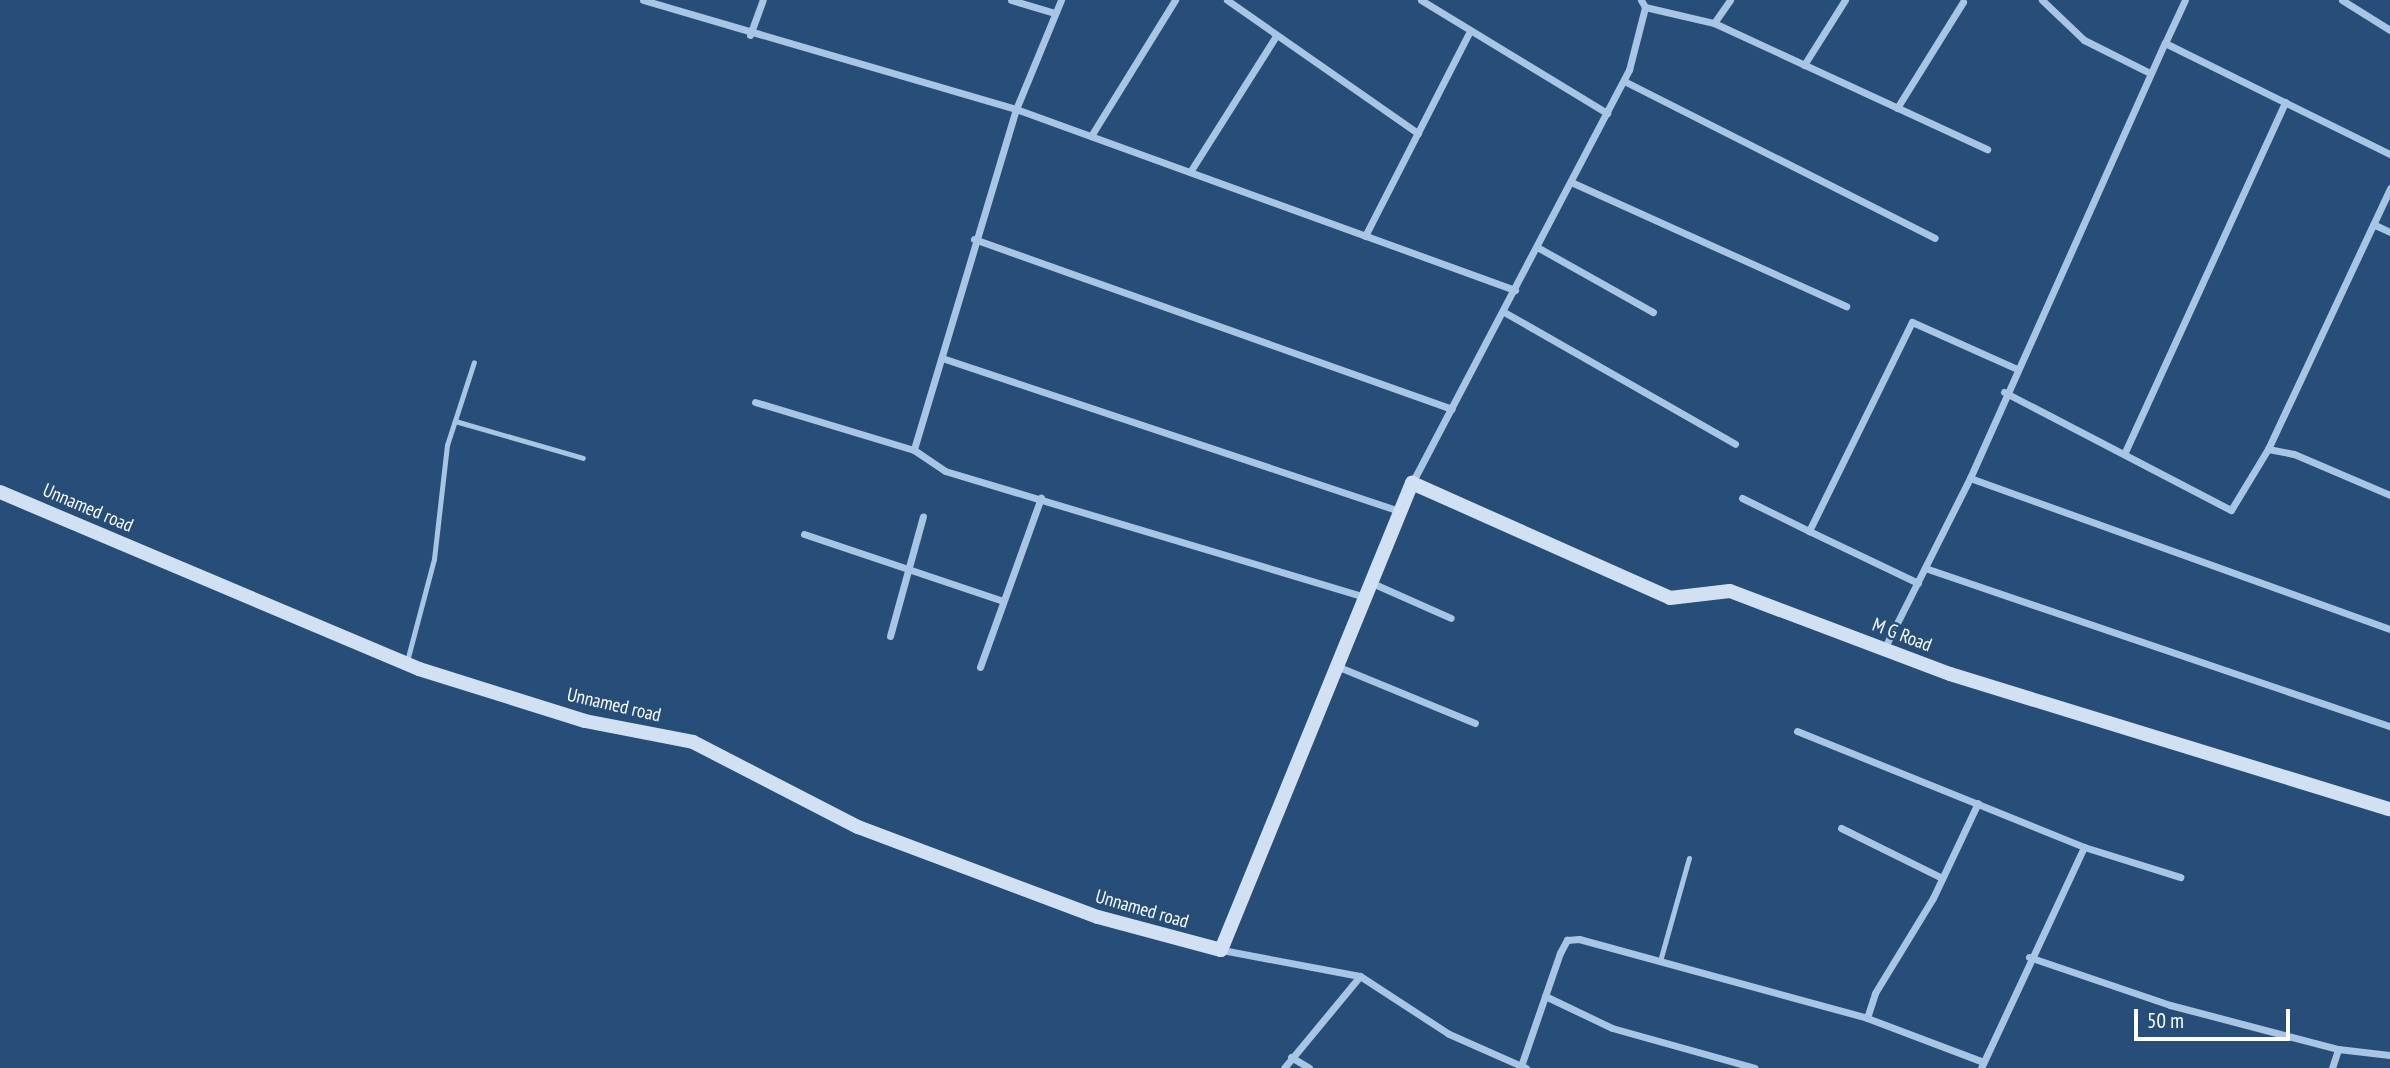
<!DOCTYPE html>
<style>
body{margin:0}
#map{position:relative;width:2390px;height:1068px;overflow:hidden;background:#264e78;font-family:"PT Sans Narrow",sans-serif}
div>[style]{position:absolute}
.lane>*{height:5px;margin:-2.5px;padding:0 2.5px;transform-origin:2.5px;border-radius:2.5px;background:#a8c5e3}
.street>*{height:7px;margin:-3.5px;padding:0 3.5px;transform-origin:3.5px;border-radius:3.5px;background:#a8c5e3}
.secondary>*{height:14px;margin:-7px;padding:0 7px;transform-origin:7px;border-radius:7px;background:#d1e1f3}
span{translate:-50% -50%;white-space:nowrap;text-align:center;line-height:1.15;-webkit-text-stroke:5px #264e78;paint-order:stroke}
.street-label{font-size:19px;color:#fff}
.scale{position:absolute;left:2134px;top:1009px;width:156px;height:32px;box-sizing:border-box;border:4px solid #fff;border-top:0;padding-left:9px;font-size:21px;line-height:24px;white-space:nowrap;color:#fff;-webkit-text-stroke:5px #264e78;paint-order:stroke}
</style>
<div id="map">
<div class="lane">
<div style="left:455px;top:421px;width:133px;rotate:16.1deg"></div>
<div style="left:407px;top:661px;width:106px;rotate:-75.2deg"></div>
<div style="left:434px;top:559px;width:115px;rotate:-83.5deg"></div>
<div style="left:447px;top:445px;width:87px;rotate:-72deg"></div>
<div style="left:1660px;top:961px;width:107px;rotate:-74.3deg"></div>
</div>
<div class="street">
<div style="left:643px;top:0;width:389px;rotate:16.3deg"></div>
<div style="left:1016px;top:109px;width:531px;rotate:19.94deg"></div>
<div style="left:1011px;top:0;width:46px;rotate:16.5deg"></div>
<div style="left:1061px;top:0;width:118px;rotate:112.4deg"></div>
<div style="left:1016px;top:109px;width:356px;rotate:106.7deg"></div>
<div style="left:914px;top:450px;width:37px;rotate:34deg"></div>
<div style="left:945px;top:471px;width:438px;rotate:16.7deg"></div>
<div style="left:1227px;top:0;width:233px;rotate:34.9deg"></div>
<div style="left:1421px;top:0;width:218px;rotate:31.3deg"></div>
<div style="left:2042px;top:0;width:58px;rotate:43.6deg"></div>
<div style="left:2084px;top:40px;width:74px;rotate:26.6deg"></div>
<div style="left:2342px;top:0;width:57px;rotate:32deg"></div>
<div style="left:1645px;top:7px;width:71px;rotate:13.1deg"></div>
<div style="left:1714px;top:23px;width:301px;rotate:24.8deg"></div>
<div style="left:1714px;top:23px;width:28px;rotate:-55deg"></div>
<div style="left:750px;top:35px;width:37px;rotate:-70deg"></div>
<div style="left:2165px;top:43px;width:47px;rotate:-65.1deg"></div>
<div style="left:1804px;top:65px;width:77px;rotate:-57.8deg"></div>
<div style="left:1624px;top:81px;width:348px;rotate:26.8deg"></div>
<div style="left:1897px;top:108px;width:125px;rotate:-58.1deg"></div>
<div style="left:1091px;top:136px;width:160px;rotate:-58.3deg"></div>
<div style="left:1190px;top:172px;width:161px;rotate:-57.7deg"></div>
<div style="left:1571px;top:182px;width:302px;rotate:24.3deg"></div>
<div style="left:2375px;top:225px;width:17px;rotate:25deg"></div>
<div style="left:1365px;top:236px;width:230px;rotate:-62.9deg"></div>
<div style="left:974px;top:239px;width:507px;rotate:19.58deg"></div>
<div style="left:1537px;top:247px;width:133px;rotate:29.3deg"></div>
<div style="left:1504px;top:312px;width:266px;rotate:29.7deg"></div>
<div style="left:942px;top:358px;width:483px;rotate:18.5deg"></div>
<div style="left:2004px;top:392px;width:256px;rotate:27.5deg"></div>
<div style="left:2231px;top:510px;width:71px;rotate:-58.8deg"></div>
<div style="left:2268px;top:449px;width:288px;rotate:-64.9deg"></div>
<div style="left:755px;top:402px;width:166px;rotate:16.8deg"></div>
<div style="left:2268px;top:449px;width:26px;rotate:11deg"></div>
<div style="left:2294px;top:454px;width:104px;rotate:23.1deg"></div>
<div style="left:2125px;top:452px;width:385px;rotate:-65.4deg"></div>
<div style="left:1970px;top:478px;width:446px;rotate:19.8deg"></div>
<div style="left:1412px;top:483px;width:467px;rotate:-62.3deg"></div>
<div style="left:1629px;top:70px;width:65px;rotate:-75.7deg"></div>
<div style="left:1645px;top:7px;width:8px;rotate:-120deg"></div>
<div style="left:1742px;top:498px;width:75px;rotate:26.2deg"></div>
<div style="left:804px;top:534px;width:207px;rotate:18.6deg"></div>
<div style="left:1925px;top:568px;width:491px;rotate:18.8deg"></div>
<div style="left:1372px;top:583px;width:86px;rotate:23.9deg"></div>
<div style="left:1918px;top:583px;width:121px;rotate:-154.5deg"></div>
<div style="left:1809px;top:531px;width:233px;rotate:-63.8deg"></div>
<div style="left:1912px;top:322px;width:113px;rotate:24.1deg"></div>
<div style="left:890px;top:636px;width:124px;rotate:-74.6deg"></div>
<div style="left:1884px;top:649px;width:191px;rotate:-63.3deg"></div>
<div style="left:1970px;top:478px;width:477px;rotate:-65.9deg"></div>
<div style="left:2165px;top:43px;width:251px;rotate:26.3deg"></div>
<div style="left:980px;top:667px;width:180px;rotate:-70.2deg"></div>
<div style="left:1339px;top:667px;width:147px;rotate:22.4deg"></div>
<div style="left:1797px;top:731px;width:310px;rotate:22deg"></div>
<div style="left:2084px;top:847px;width:101px;rotate:17.4deg"></div>
<div style="left:1841px;top:828px;width:113px;rotate:26.3deg"></div>
<div style="left:1222px;top:950px;width:140px;rotate:10.7deg"></div>
<div style="left:1360px;top:976px;width:106px;rotate:33.1deg"></div>
<div style="left:1449px;top:1034px;width:84px;rotate:23.8deg"></div>
<div style="left:2029px;top:957px;width:149px;rotate:18.8deg"></div>
<div style="left:2170px;top:1005px;width:174px;rotate:14.7deg"></div>
<div style="left:2338px;top:1049px;width:52px;rotate:6.6deg"></div>
<div style="left:1545px;top:996px;width:74px;rotate:25.5deg"></div>
<div style="left:1612px;top:1028px;width:148px;rotate:15.6deg"></div>
<div style="left:1867px;top:1018px;width:26px;rotate:-72deg"></div>
<div style="left:1875px;top:993px;width:111px;rotate:-58.6deg"></div>
<div style="left:1933px;top:898px;width:105px;rotate:-64.7deg"></div>
<div style="left:1291px;top:1057px;width:21px;rotate:31deg"></div>
<div style="left:1521px;top:1066px;width:120px;rotate:-71deg"></div>
<div style="left:1560px;top:953px;width:15px;rotate:-62deg"></div>
<div style="left:1567px;top:940px;width:12px;rotate:-5deg"></div>
<div style="left:1579px;top:939px;width:299px;rotate:15.3deg"></div>
<div style="left:1867px;top:1018px;width:122px;rotate:20.7deg"></div>
<div style="left:1284px;top:1068px;width:119px;rotate:-50.4deg"></div>
<div style="left:1981px;top:1068px;width:244px;rotate:-65deg"></div>
<div style="left:2332px;top:1068px;width:20px;rotate:-72deg"></div>
</div>
<div class="secondary">
<div style="left:0;top:492px;width:455px;rotate:22.9deg"></div>
<div style="left:419px;top:669px;width:174px;rotate:17.4deg"></div>
<div style="left:585px;top:721px;width:110px;rotate:11deg"></div>
<div style="left:693px;top:742px;width:186px;rotate:27.3deg"></div>
<div style="left:858px;top:827px;width:256px;rotate:20.6deg"></div>
<div style="left:1098px;top:917px;width:127px;rotate:15deg"></div>
<div style="left:1221px;top:950px;width:505px;rotate:-67.76deg"></div>
<div style="left:1412px;top:483px;width:282px;rotate:24deg"></div>
<div style="left:1670px;top:598px;width:60px;rotate:-6.7deg"></div>
<div style="left:1730px;top:591px;width:235px;rotate:20.7deg"></div>
<div style="left:1950px;top:674px;width:460px;rotate:17.1deg"></div>
</div>
<div class="street-label">
<span style="left:88px;top:508px;rotate:23deg">Unnamed road</span>
<span style="left:1902px;top:635px;rotate:21deg">M G Road</span>
<span style="left:614px;top:705px;rotate:13deg">Unnamed road</span>
<span style="left:1142px;top:909px;rotate:16deg">Unnamed road</span>
</div>
<div class="scale">50 m</div>
</div>
